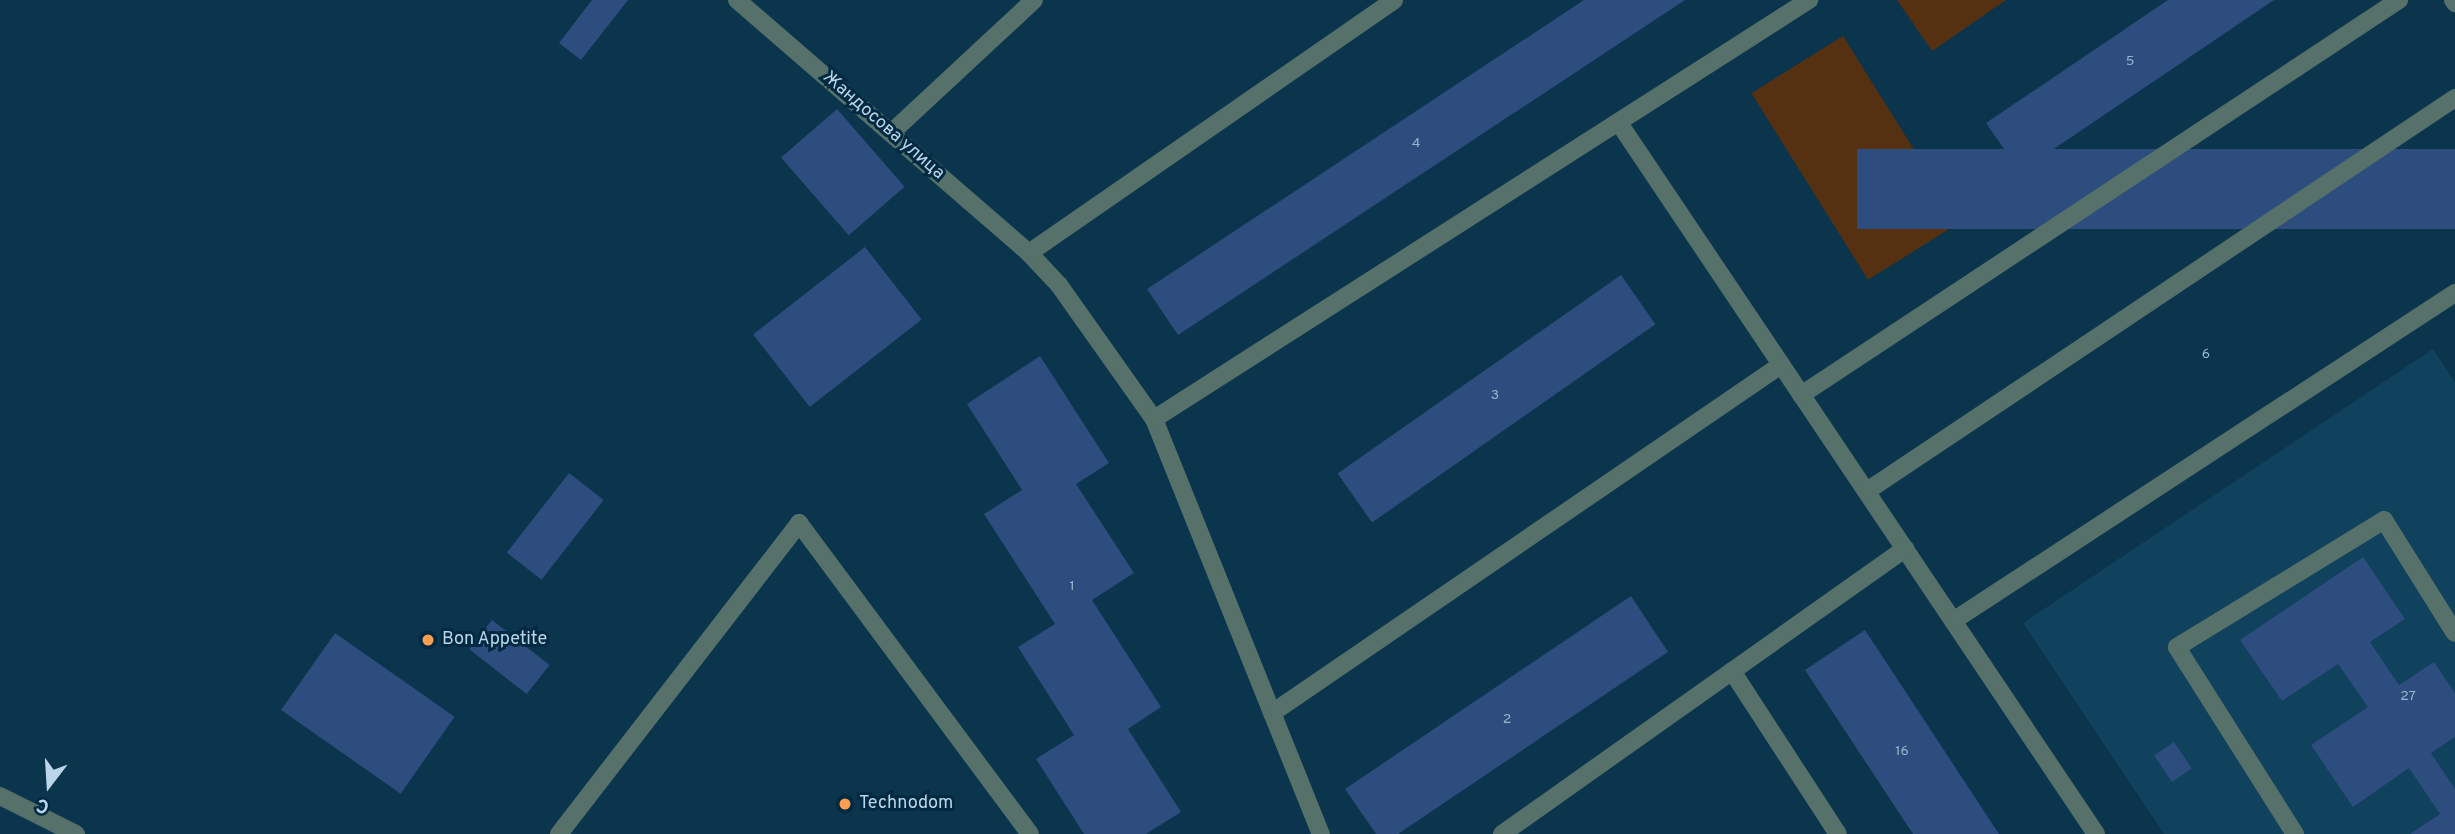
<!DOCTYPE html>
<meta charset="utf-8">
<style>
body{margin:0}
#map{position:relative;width:2455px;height:834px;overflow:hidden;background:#0a354d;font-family:Overpass,sans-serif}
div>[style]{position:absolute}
.built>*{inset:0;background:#10415d}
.green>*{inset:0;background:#563111;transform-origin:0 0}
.building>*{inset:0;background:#2d4d7e;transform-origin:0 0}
.minor>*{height:18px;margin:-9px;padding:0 9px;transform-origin:9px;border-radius:9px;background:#55716a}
.dots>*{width:19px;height:19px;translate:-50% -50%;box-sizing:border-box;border:4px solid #002a42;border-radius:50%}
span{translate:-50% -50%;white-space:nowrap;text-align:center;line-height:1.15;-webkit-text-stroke:6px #002a42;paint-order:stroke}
.number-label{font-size:14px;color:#98b4ce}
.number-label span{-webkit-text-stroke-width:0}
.street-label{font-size:18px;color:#bbd6e8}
.poi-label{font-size:18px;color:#bbd6e8}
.left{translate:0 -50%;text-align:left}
.north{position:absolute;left:14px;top:750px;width:70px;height:70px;-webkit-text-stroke:5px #002a42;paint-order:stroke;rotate:197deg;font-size:19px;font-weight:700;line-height:28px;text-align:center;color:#bbd6e8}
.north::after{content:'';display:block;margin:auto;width:24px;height:32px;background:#bbd6e8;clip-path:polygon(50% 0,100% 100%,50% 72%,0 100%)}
</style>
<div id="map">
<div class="built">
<div style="clip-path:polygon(2433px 349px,2455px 382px,2455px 834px,2164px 834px,2023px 623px)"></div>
</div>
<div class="green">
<div style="clip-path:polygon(1897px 0,2006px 0,1932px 51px)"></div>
<div style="left:1843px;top:36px;width:220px;height:108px;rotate:58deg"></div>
</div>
<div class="building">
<div style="clip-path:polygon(592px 0,628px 0,581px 60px,559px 43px)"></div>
<div style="clip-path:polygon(1584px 0,1685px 0,1178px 335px,1147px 289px)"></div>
<div style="clip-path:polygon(2168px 0,2274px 0,2020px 172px,1986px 123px)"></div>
<div style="left:837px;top:109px;width:103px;height:74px;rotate:49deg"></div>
<div style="left:2455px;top:149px;width:80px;height:598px;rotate:90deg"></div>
<div style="left:865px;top:247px;width:92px;height:142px;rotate:52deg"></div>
<div style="left:1621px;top:275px;width:60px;height:346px;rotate:55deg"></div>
<div style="clip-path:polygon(1040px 356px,1109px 463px,1076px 484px,1134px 573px,1092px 600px,1161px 707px,1128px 729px,1181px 812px,1146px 834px,1084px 834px,1036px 759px,1074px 735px,1018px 647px,1055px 624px,984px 514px,1022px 490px,967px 404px)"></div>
<div style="left:569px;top:473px;width:44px;height:101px;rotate:38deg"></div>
<div style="clip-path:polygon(2363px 557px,2405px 619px,2370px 642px,2399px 685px,2434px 662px,2455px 693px,2455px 737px,2431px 753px,2455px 789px,2455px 834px,2410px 834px,2440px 814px,2409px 768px,2353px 807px,2311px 745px,2368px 707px,2338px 664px,2282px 701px,2240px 640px)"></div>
<div style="clip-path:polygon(1631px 596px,1668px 652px,1398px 834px,1376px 834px,1345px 789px)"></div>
<div style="left:492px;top:620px;width:73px;height:37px;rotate:38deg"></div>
<div style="clip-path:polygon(1865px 630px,1999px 834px,1913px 834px,1805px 670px)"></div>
<div style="left:335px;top:633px;width:146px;height:94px;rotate:35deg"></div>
<div style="left:2174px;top:742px;width:32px;height:24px;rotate:56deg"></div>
</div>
<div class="minor">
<div style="left:737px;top:0;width:386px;rotate:40.9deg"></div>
<div style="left:1029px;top:253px;width:44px;rotate:46.8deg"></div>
<div style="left:1059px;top:285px;width:164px;rotate:54.7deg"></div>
<div style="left:1154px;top:419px;width:447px;rotate:68.1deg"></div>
<div style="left:2453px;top:0;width:4px;rotate:56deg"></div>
<div style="left:1619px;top:123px;width:856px;rotate:56.14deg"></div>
<div style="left:891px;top:133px;width:195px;rotate:-42.9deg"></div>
<div style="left:1029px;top:253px;width:444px;rotate:-34.7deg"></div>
<div style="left:1801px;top:395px;width:717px;rotate:-33.45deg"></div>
<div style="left:1154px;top:419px;width:778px;rotate:-32.61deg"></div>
<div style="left:1867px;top:491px;width:707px;rotate:-33.76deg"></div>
<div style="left:1953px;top:621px;width:600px;rotate:-33.16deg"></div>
<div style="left:1732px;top:671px;width:194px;rotate:57deg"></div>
<div style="left:1272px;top:713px;width:617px;rotate:-34.36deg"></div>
<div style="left:0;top:796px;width:85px;rotate:26.6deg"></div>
<div style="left:559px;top:834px;width:393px;rotate:-52.3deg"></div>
<div style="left:799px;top:523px;width:387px;rotate:53.4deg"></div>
<div style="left:1502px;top:834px;width:494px;rotate:-35.3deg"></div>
<div style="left:2295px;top:834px;width:221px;rotate:-122.3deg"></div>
<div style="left:2177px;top:647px;width:243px;rotate:-31.5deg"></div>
<div style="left:2384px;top:520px;width:133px;rotate:57.9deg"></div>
</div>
<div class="dots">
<div style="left:428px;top:640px;background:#fb9e50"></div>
<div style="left:845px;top:804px;background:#fb9e50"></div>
</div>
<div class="number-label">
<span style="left:2130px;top:62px">5</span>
<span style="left:1416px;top:144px">4</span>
<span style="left:2206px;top:355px">6</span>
<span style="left:1495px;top:396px">3</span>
<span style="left:1072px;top:587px">1</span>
<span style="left:2408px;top:697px">27</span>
<span style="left:1507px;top:720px">2</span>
<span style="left:1902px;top:752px">16</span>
</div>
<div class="street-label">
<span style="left:883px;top:126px;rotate:41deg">Жандосова улица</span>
</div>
<div class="poi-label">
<span class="left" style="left:442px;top:640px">Bon Appetite</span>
<span class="left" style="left:859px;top:804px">Technodom</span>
</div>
<div class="north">С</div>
</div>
